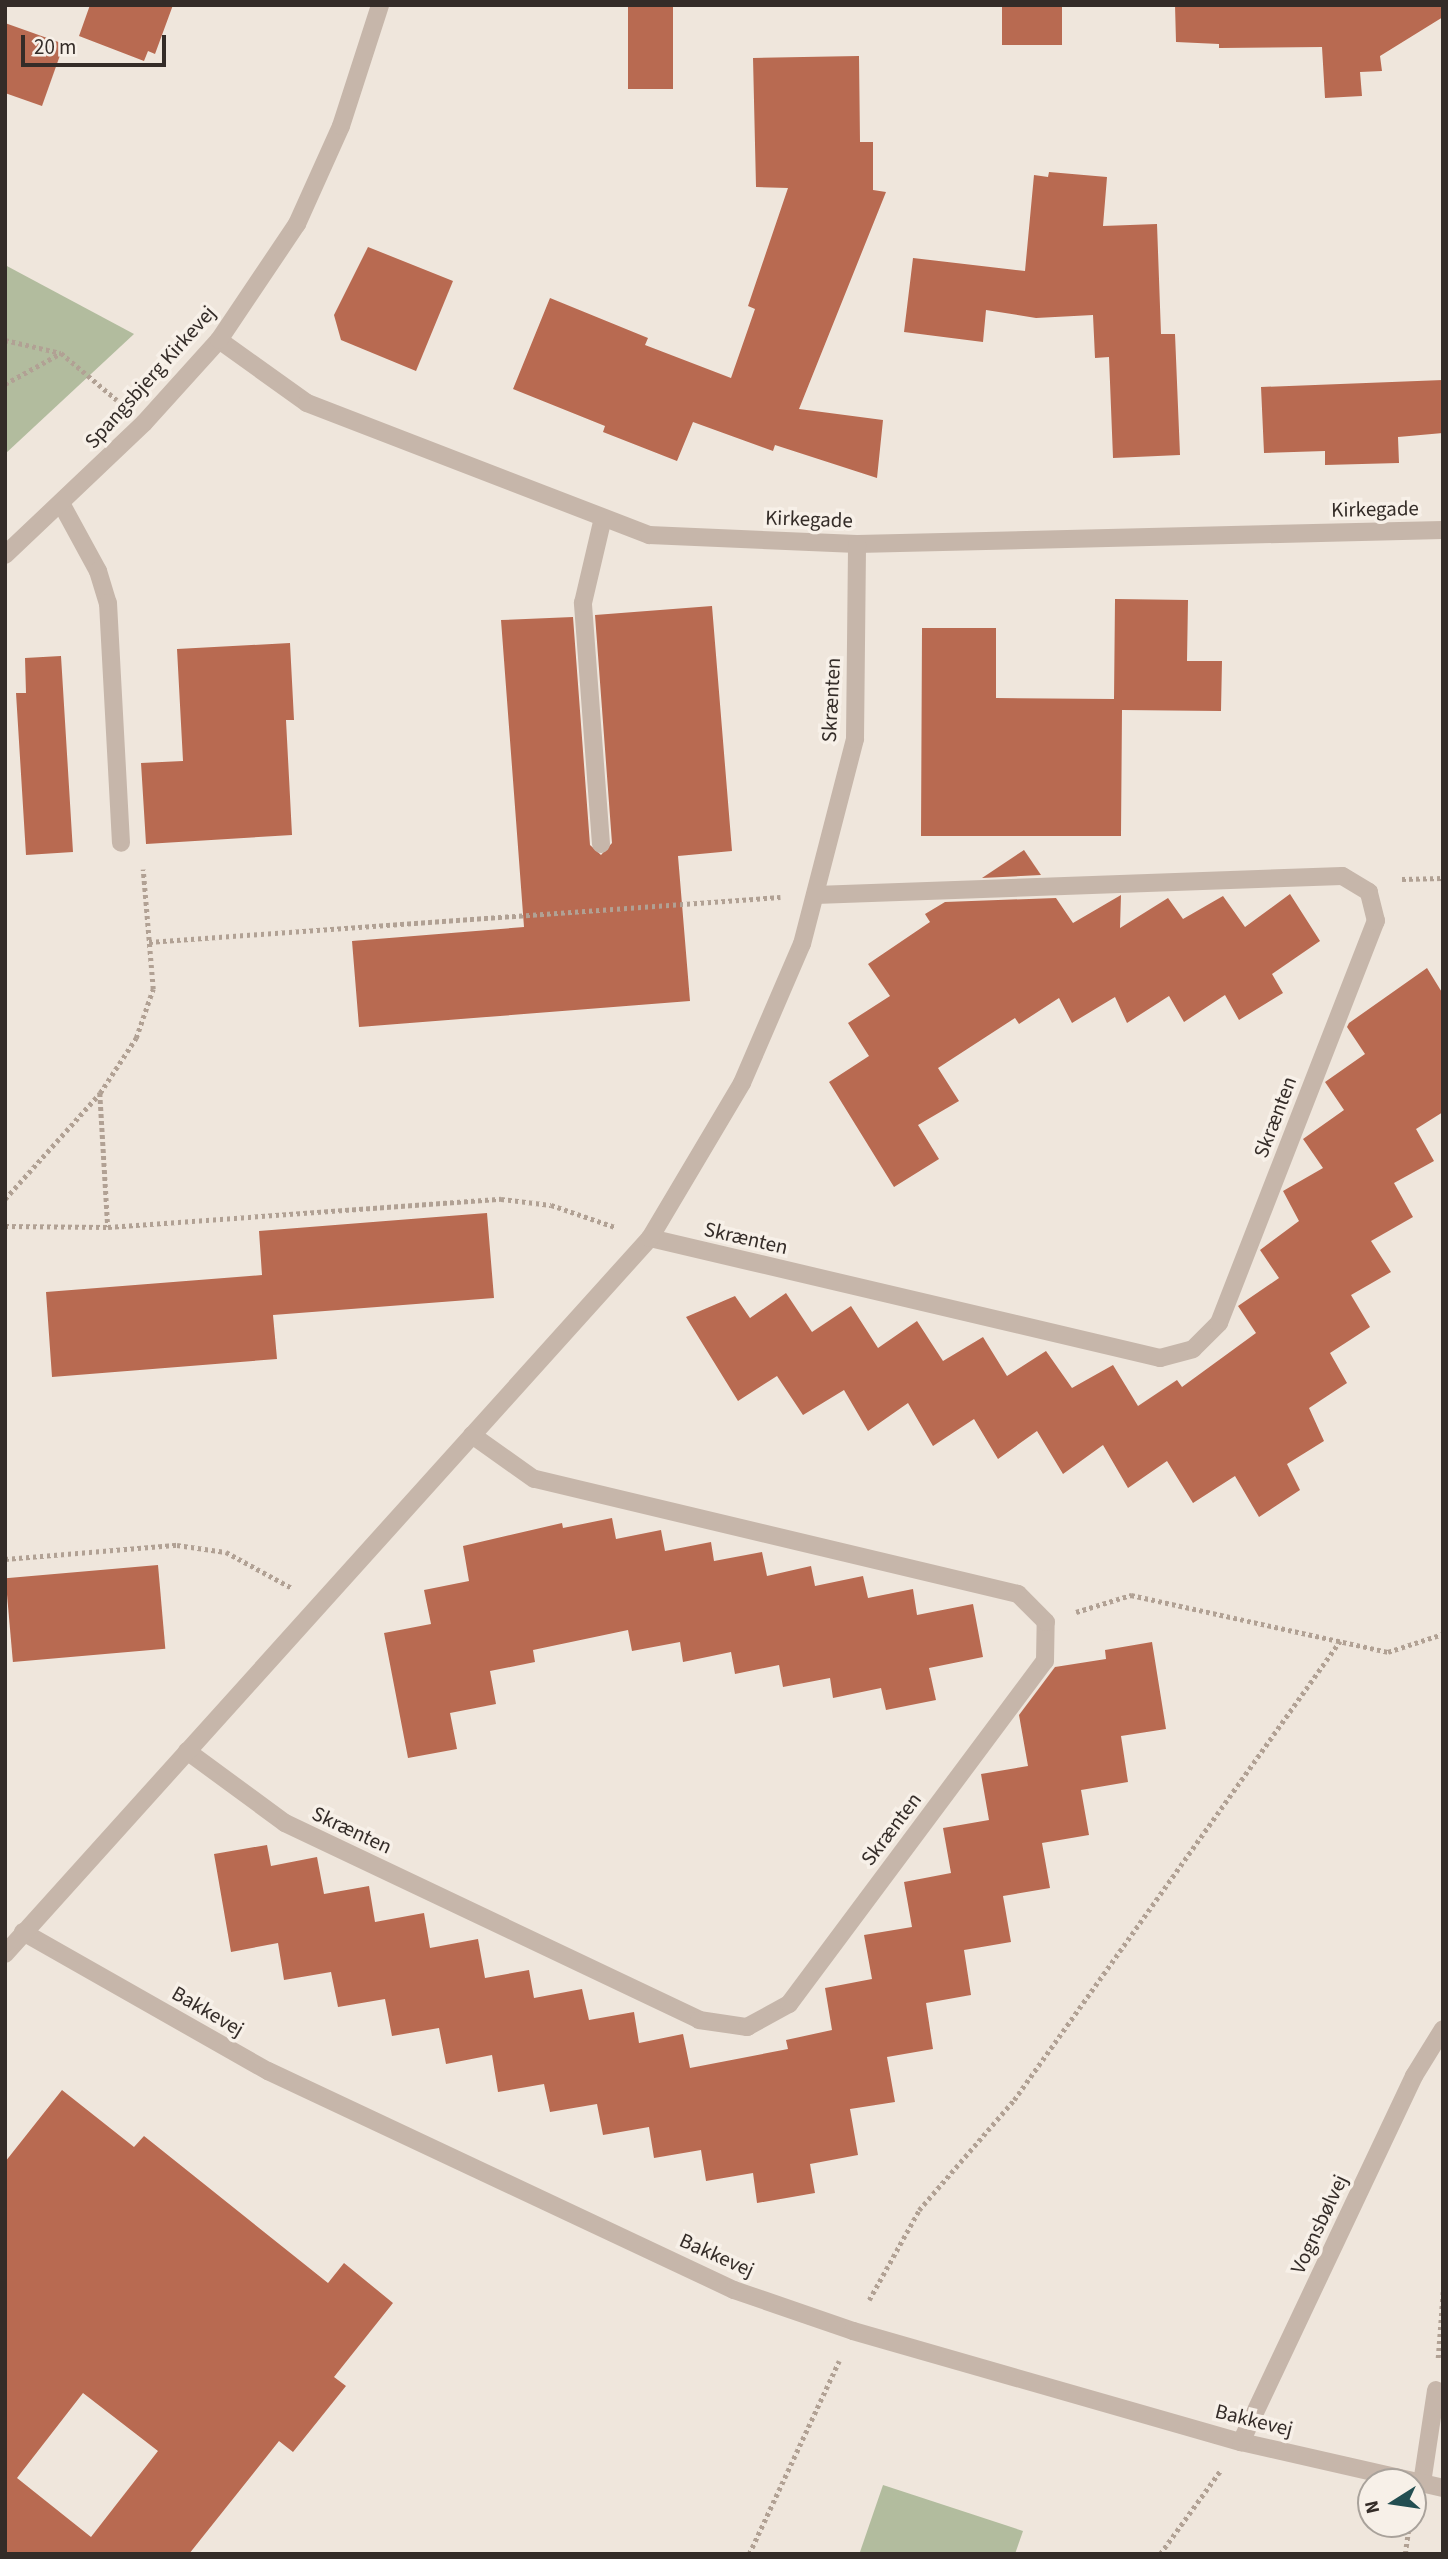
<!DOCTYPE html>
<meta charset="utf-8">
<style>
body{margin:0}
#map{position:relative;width:1448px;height:2559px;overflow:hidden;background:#efe6dc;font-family:"Source Sans 3",sans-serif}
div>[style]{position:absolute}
.green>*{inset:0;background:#b2bc9e}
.building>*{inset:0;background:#b86a51;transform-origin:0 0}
.path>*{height:4.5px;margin-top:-2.25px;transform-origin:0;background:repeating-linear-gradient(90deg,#b1a194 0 3.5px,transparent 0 7px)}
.service>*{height:18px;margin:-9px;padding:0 9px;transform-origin:9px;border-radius:9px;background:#c6b6aa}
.minor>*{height:18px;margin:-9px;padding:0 9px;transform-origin:9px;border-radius:9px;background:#c6b6aa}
.tertiary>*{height:18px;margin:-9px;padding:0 9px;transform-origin:9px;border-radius:9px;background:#c6b6aa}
span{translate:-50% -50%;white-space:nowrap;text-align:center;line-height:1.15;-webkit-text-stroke:7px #f7f0e8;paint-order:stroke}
.street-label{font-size:21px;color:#342c28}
.frame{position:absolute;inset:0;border:7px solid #342c28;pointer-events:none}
.north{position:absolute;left:1357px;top:2468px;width:70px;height:70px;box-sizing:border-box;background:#f7f0e8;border:2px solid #a9a29b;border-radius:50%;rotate:258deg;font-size:19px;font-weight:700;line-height:28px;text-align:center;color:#342c28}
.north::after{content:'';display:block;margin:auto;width:24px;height:32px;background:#234e51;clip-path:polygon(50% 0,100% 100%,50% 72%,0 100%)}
.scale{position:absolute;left:21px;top:35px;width:145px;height:32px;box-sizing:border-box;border:4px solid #342c28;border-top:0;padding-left:9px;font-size:21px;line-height:24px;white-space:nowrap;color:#342c28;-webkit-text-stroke:5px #f7f0e8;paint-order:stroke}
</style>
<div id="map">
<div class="green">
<div style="clip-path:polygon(5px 265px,134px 334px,5px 454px)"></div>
<div style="clip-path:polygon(883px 2485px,1023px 2531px,1015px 2554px,860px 2552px)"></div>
</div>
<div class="building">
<div style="clip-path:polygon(90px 5px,173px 5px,155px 54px,148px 51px,144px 61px,79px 36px)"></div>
<div style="left:628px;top:5px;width:45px;height:84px"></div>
<div style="left:1002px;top:5px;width:60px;height:40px"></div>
<div style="clip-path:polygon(1175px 5px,1443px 5px,1443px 17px,1380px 56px,1382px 71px,1360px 72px,1362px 96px,1325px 98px,1322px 47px,1219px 48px,1219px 44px,1176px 42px)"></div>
<div style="clip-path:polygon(5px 23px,64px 44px,42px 106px,5px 93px)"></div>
<div style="clip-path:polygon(859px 56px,860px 142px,873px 142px,873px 190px,886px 192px,799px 409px,883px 420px,877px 478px,775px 445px,773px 451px,693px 422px,677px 461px,603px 432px,605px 426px,513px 389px,550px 298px,648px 338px,645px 345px,731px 378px,755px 309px,748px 306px,788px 188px,756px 187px,753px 58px)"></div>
<div style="clip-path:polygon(1049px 172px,1107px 177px,1103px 226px,1157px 224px,1161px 334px,1175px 334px,1180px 455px,1113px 458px,1109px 357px,1095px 358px,1093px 315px,1036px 318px,986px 310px,983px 342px,904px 332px,913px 258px,1025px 271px,1034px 175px,1048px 177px)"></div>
<div style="clip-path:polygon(368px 247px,453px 281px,416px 371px,341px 340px,334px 315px)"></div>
<div style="clip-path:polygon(1443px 380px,1443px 433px,1398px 437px,1399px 463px,1325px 465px,1325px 451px,1264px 453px,1261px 387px)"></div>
<div style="clip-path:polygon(1115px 599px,1188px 600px,1187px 661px,1222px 661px,1221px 711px,1122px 710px,1121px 836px,921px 836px,922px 628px,996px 628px,996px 698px,1114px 699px)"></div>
<div style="clip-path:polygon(712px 606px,732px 851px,678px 856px,690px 1001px,359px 1027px,352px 941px,524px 927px,501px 620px,573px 617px,590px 845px,601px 855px,612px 843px,595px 615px)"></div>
<div style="clip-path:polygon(290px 643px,294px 720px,286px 720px,292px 835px,146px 844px,141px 763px,183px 761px,177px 649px)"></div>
<div style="clip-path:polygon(61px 656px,73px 852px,26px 855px,16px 693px,26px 693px,25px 658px)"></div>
<div style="clip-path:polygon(1024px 850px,1041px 875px,982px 878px)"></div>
<div style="clip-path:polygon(1290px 894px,1320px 941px,1272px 974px,1283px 993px,1239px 1020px,1225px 995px,1184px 1022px,1169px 996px,1127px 1023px,1115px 997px,1072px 1023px,1059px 998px,1019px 1024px,1015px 1018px,938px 1068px,959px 1101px,918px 1125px,939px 1159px,894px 1187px,829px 1082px,869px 1056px,848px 1023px,890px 996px,868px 964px,930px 922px,925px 914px,945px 902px,1056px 898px,1073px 923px,1121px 895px,1120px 928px,1168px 898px,1183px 919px,1223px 896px,1245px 927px)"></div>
<div style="clip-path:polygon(1427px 968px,1443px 994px,1443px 1112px,1416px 1129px,1434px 1161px,1394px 1183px,1413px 1217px,1371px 1241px,1391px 1272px,1351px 1295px,1370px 1327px,1330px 1353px,1347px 1383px,1309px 1408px,1324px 1441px,1287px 1464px,1300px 1490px,1259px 1517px,1235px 1476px,1193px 1503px,1167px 1461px,1128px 1488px,1103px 1445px,1063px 1474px,1037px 1431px,998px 1459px,974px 1419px,933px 1446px,908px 1403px,868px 1431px,844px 1390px,803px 1415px,777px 1376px,738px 1401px,686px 1317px,735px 1296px,750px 1318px,786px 1293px,812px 1332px,851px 1306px,878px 1348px,917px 1321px,943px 1361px,983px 1337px,1007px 1376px,1046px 1351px,1072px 1388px,1113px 1365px,1138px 1406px,1177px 1380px,1182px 1387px,1256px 1333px,1238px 1306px,1279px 1278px,1260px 1250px,1299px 1221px,1283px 1191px,1323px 1168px,1303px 1139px,1344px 1110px,1325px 1082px,1365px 1054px,1347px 1027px,1349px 1023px)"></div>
<div style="clip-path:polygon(487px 1213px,494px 1298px,273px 1315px,277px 1359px,52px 1377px,46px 1292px,262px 1275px,259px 1231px)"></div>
<div style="clip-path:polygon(612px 1518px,616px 1539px,661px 1530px,665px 1551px,711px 1542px,714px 1561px,762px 1552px,767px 1576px,811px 1566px,815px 1586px,863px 1576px,868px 1598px,913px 1589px,917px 1615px,973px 1604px,983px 1657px,929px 1668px,936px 1700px,886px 1710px,881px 1688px,833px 1698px,830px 1678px,783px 1687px,779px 1665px,735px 1674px,731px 1652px,683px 1662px,680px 1642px,632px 1651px,628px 1630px,533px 1650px,535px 1662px,490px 1671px,496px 1704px,450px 1713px,457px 1749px,408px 1758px,384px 1633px,431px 1624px,424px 1590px,469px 1581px,463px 1546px,562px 1523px,563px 1528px)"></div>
<div style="left:158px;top:1565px;width:84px;height:153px;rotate:85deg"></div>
<div style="clip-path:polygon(1152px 1642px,1166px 1729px,1121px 1736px,1128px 1782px,1081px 1790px,1089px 1835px,1042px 1843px,1050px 1888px,1003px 1896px,1011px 1942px,964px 1950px,971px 1995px,926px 2003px,933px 2049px,887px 2057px,895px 2102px,850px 2109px,858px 2155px,810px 2164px,815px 2193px,757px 2203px,753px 2173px,706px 2181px,701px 2150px,654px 2158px,649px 2127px,603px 2135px,597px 2104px,550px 2112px,544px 2084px,498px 2092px,492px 2055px,446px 2064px,439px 2028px,392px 2036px,385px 1999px,338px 2007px,331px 1972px,284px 1980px,278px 1943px,231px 1952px,214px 1854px,267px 1845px,271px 1866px,317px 1857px,324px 1894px,369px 1886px,375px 1922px,424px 1913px,430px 1948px,478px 1939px,485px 1978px,529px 1970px,534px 1998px,582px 1989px,589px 2020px,634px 2012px,639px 2043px,683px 2034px,690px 2068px,788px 2049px,786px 2040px,832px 2030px,825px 1988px,872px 1979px,864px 1935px,912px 1927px,904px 1882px,951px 1873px,943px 1828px,989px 1820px,981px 1774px,1028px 1766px,1019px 1715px,1055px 1667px,1106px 1659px,1105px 1650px)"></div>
<div style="clip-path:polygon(evenodd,62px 2090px,134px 2147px,144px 2136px,328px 2283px,344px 2263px,393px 2303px,334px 2377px,346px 2386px,293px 2452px,279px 2441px,189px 2554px,5px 2554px,5px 2162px,62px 2090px,83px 2393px,158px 2451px,91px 2537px,17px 2478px,83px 2393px)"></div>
</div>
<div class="path">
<div style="left:5px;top:340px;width:57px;rotate:13.1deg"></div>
<div style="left:5px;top:384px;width:64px;rotate:-29deg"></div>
<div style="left:61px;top:353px;width:73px;rotate:40deg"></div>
<div style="left:1402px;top:879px;width:41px;rotate:-1.4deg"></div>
<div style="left:149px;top:942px;width:633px;rotate:-4.08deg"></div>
<div style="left:100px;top:1093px;width:134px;rotate:86.6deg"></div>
<div style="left:108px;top:1227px;width:394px;rotate:-4.1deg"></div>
<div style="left:501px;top:1199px;width:50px;rotate:6.8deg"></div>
<div style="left:551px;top:1205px;width:68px;rotate:19deg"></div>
<div style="left:5px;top:1199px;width:142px;rotate:-48.1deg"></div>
<div style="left:100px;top:1093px;width:66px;rotate:-56.8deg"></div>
<div style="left:136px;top:1038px;width:52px;rotate:-70.9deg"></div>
<div style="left:153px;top:989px;width:120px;rotate:-94.8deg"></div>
<div style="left:5px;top:1226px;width:103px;rotate:0.6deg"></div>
<div style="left:5px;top:1559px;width:173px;rotate:-4.7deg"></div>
<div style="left:177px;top:1545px;width:49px;rotate:8.1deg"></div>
<div style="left:226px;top:1552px;width:75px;rotate:28.6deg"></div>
<div style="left:1076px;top:1612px;width:58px;rotate:-17.2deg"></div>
<div style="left:1131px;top:1595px;width:263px;rotate:12.5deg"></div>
<div style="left:1388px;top:1652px;width:58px;rotate:-18.1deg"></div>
<div style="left:869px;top:2300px;width:103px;rotate:-60.9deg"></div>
<div style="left:919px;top:2210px;width:145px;rotate:-49.2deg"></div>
<div style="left:1014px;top:2100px;width:563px;rotate:-54.62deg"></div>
<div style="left:1438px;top:2358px;width:67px;rotate:-85.7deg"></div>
<div style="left:749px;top:2554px;width:213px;rotate:-65deg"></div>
<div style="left:1160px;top:2554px;width:102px;rotate:-54.1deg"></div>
<div style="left:1405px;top:2554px;width:30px;rotate:-82deg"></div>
</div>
<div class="service">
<div style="left:601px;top:844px;width:242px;rotate:-94.3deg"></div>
<div style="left:583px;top:603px;width:87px;rotate:-76.8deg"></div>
<div style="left:650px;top:1238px;width:524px;rotate:13.24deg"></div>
<div style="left:1160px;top:1358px;width:34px;rotate:-15deg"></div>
<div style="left:1193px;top:1349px;width:37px;rotate:-45deg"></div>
<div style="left:1219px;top:1323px;width:432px;rotate:-68.7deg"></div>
<div style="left:1376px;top:921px;width:30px;rotate:-104deg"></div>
<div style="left:1369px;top:892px;width:31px;rotate:-149deg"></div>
<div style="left:1342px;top:876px;width:527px;rotate:177.94deg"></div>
<div style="left:187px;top:1751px;width:122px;rotate:36.3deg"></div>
<div style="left:285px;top:1823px;width:458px;rotate:25.4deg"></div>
<div style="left:699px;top:2020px;width:49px;rotate:8.3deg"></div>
<div style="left:747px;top:2027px;width:48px;rotate:-28.7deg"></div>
<div style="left:789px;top:2004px;width:428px;rotate:-53.3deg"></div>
<div style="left:1045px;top:1661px;width:39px;rotate:-89deg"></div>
<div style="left:1046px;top:1622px;width:40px;rotate:-135deg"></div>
<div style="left:1018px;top:1594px;width:497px;rotate:-166.6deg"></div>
<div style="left:534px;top:1479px;width:76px;rotate:-144.6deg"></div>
<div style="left:1422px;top:2483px;width:94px;rotate:-81.4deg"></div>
</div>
<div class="minor">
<div style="left:219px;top:340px;width:108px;rotate:35.6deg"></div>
<div style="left:307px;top:403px;width:367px;rotate:21.1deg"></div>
<div style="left:649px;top:535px;width:208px;rotate:2.5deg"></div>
<div style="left:857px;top:544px;width:586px;rotate:-1.37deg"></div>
<div style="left:62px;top:505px;width:75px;rotate:61.4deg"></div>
<div style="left:98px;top:571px;width:34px;rotate:73deg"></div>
<div style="left:108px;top:603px;width:240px;rotate:86.9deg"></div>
<div style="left:23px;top:1932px;width:282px;rotate:29.6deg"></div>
<div style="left:268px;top:2071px;width:515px;rotate:25.17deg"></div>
<div style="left:734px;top:2290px;width:126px;rotate:19deg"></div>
<div style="left:853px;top:2331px;width:404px;rotate:16deg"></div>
<div style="left:1241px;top:2442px;width:207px;rotate:12.8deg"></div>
<div style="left:5px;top:1954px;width:964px;rotate:-47.99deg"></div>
<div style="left:650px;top:1238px;width:180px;rotate:-59.3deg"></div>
<div style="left:742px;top:1083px;width:151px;rotate:-66.7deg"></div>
<div style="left:802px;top:944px;width:212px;rotate:-75.5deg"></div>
<div style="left:855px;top:739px;width:195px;rotate:-89.4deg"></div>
<div style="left:1241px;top:2442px;width:405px;rotate:-64.7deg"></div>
<div style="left:1414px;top:2076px;width:55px;rotate:-58.3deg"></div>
</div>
<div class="tertiary">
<div style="left:5px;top:555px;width:192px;rotate:-43.5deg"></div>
<div style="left:144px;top:423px;width:112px;rotate:-47.9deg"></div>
<div style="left:219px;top:340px;width:140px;rotate:-56.1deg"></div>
<div style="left:297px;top:224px;width:107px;rotate:-65.8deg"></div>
<div style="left:341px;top:126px;width:127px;rotate:-72.1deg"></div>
</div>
<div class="street-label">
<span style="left:150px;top:377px;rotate:-48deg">Spangsbjerg Kirkevej</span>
<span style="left:1375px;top:509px;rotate:-1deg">Kirkegade</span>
<span style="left:809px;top:519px;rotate:2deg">Kirkegade</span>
<span style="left:831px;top:700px;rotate:-87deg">Skrænten</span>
<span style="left:1275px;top:1117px;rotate:-69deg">Skrænten</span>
<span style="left:746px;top:1238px;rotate:13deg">Skrænten</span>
<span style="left:891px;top:1829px;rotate:-53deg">Skrænten</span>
<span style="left:352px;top:1830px;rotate:25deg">Skrænten</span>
<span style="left:208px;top:2011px;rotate:30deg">Bakkevej</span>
<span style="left:1319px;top:2224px;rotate:-65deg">Vognsbølvej</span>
<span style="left:717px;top:2255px;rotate:24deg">Bakkevej</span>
<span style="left:1254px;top:2420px;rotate:14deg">Bakkevej</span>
</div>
<div class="frame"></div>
<div class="north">N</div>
<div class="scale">20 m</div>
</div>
